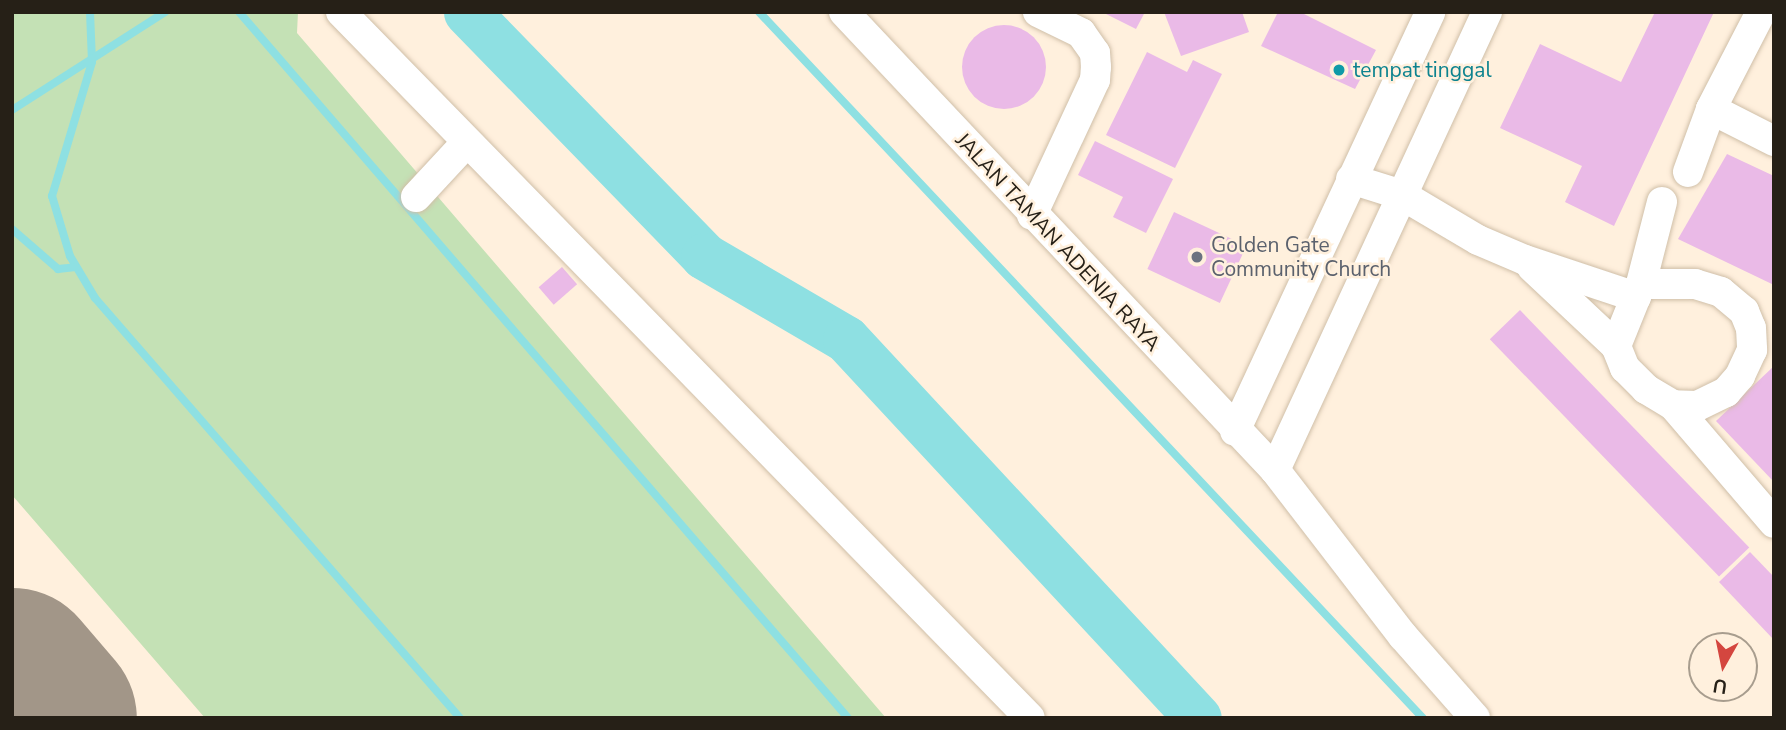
<!DOCTYPE html>
<style>
body{margin:0}
#map{position:relative;width:1786px;height:730px;overflow:hidden;background:#fff0dd;font-family:"Nunito Sans",sans-serif}
div>[style]{position:absolute}
.green>*{inset:0;background:#c4e1b5}
.stream>*{height:8px;margin:-4px;padding:0 4px;transform-origin:4px;border-radius:4px;background:#8ee0e2}
.river>*{height:47px;margin:-23.5px;padding:0 23.5px;transform-origin:23.5px;border-radius:23.5px;background:#8ee0e2}
.runway>*{height:177px;margin:-88.5px;padding:0 88.5px;transform-origin:88.5px;border-radius:88.5px;background:#a29688}
.building>*{inset:0;background:#eabae7;transform-origin:0 0}
.round{border-radius:50%}
.roads{filter:drop-shadow(0 0 2px #d0bfa8) drop-shadow(0 0 2px #d0bfa8)}
.minor>*{height:30px;margin:-15px;padding:0 15px;transform-origin:15px;border-radius:15px;background:#fff}
.dots>*{width:19px;height:19px;translate:-50% -50%;box-sizing:border-box;border:4px solid #fff0dd;border-radius:50%}
span{translate:-50% -50%;white-space:nowrap;text-align:center;line-height:1.15;-webkit-text-stroke:5px #fff0dd;paint-order:stroke}
.culture-label{font-size:21px;color:#0d838f}
.left{translate:0 -50%;text-align:left}
.street-label{font-size:21px;color:#262017}
.worship-label{font-size:21px;color:#5b616d}
.frame{position:absolute;inset:0;border:14px solid #262017;pointer-events:none}
.north{position:absolute;left:1688px;top:632px;width:70px;height:70px;box-sizing:border-box;background:#fff0dd;border:2px solid #a89d8e;border-radius:50%;rotate:189deg;font-size:19px;font-weight:700;line-height:28px;text-align:center;color:#262017}
.north::after{content:'';display:block;margin:auto;width:24px;height:32px;background:#d4463f;clip-path:polygon(50% 0,100% 100%,50% 72%,0 100%)}
</style>
<div id="map">
<div class="green">
<div style="clip-path:polygon(12px 12px,298px 12px,297px 33px,886px 718px,205px 718px,12px 495px)"></div>
</div>
<div class="stream">
<div style="left:90px;top:12px;width:50px;rotate:87.7deg"></div>
<div style="left:92px;top:62px;width:140px;rotate:106.6deg"></div>
<div style="left:52px;top:196px;width:63px;rotate:73.3deg"></div>
<div style="left:70px;top:256px;width:49px;rotate:59.2deg"></div>
<div style="left:95px;top:298px;width:556px;rotate:49.01deg"></div>
<div style="left:239px;top:12px;width:932px;rotate:49.22deg"></div>
<div style="left:759px;top:12px;width:969px;rotate:46.76deg"></div>
<div style="left:12px;top:110px;width:182px;rotate:-32.6deg"></div>
<div style="left:12px;top:229px;width:61px;rotate:41deg"></div>
<div style="left:58px;top:269px;width:18px;rotate:-6deg"></div>
</div>
<div class="river">
<div style="left:467px;top:12px;width:340px;rotate:45.8deg"></div>
<div style="left:704px;top:256px;width:164px;rotate:30.3deg"></div>
<div style="left:846px;top:339px;width:517px;rotate:47.12deg"></div>
</div>
<div class="runway">
<div style="left:12px;top:676px;width:55px;rotate:49.4deg"></div>
</div>
<div class="building">
<div style="clip-path:polygon(1102px 12px,1145px 12px,1136px 29px)"></div>
<div style="clip-path:polygon(1164px 12px,1242px 12px,1249px 32px,1181px 56px)"></div>
<div style="clip-path:polygon(1278px 12px,1300px 12px,1376px 50px,1355px 89px,1261px 46px)"></div>
<div style="clip-path:polygon(1655px 12px,1714px 12px,1614px 226px,1565px 202px,1582px 166px,1500px 128px,1540px 44px,1621px 82px)"></div>
<div class="round" style="left:962px;top:25px;width:84px;height:84px"></div>
<div style="clip-path:polygon(1147px 52px,1187px 72px,1193px 60px,1222px 74px,1175px 168px,1106px 135px)"></div>
<div style="clip-path:polygon(1095px 141px,1173px 179px,1146px 233px,1113px 217px,1123px 197px,1078px 175px)"></div>
<div style="clip-path:polygon(1727px 154px,1774px 176px,1774px 285px,1678px 239px)"></div>
<div style="left:1174px;top:212px;width:80px;height:63px;rotate:25deg"></div>
<div style="left:562px;top:267px;width:23px;height:31px;rotate:49deg"></div>
<div style="left:1520px;top:310px;width:330px;height:42px;rotate:46deg"></div>
<div style="clip-path:polygon(1774px 366px,1774px 482px,1716px 421px)"></div>
<div style="clip-path:polygon(1750px 552px,1774px 577px,1774px 640px,1719px 582px)"></div>
</div>
<div class="roads">
<div class="minor">
<div style="left:341px;top:12px;width:986px;rotate:45.7deg"></div>
<div style="left:844px;top:12px;width:629px;rotate:46.74deg"></div>
<div style="left:1275px;top:470px;width:210px;rotate:52.4deg"></div>
<div style="left:1403px;top:636px;width:109px;rotate:48.7deg"></div>
<div style="left:1711px;top:109px;width:71px;rotate:26.9deg"></div>
<div style="left:1688px;top:172px;width:67px;rotate:-69.9deg"></div>
<div style="left:1711px;top:109px;width:109px;rotate:-62.7deg"></div>
<div style="left:1351px;top:179px;width:53px;rotate:17.4deg"></div>
<div style="left:1402px;top:195px;width:88px;rotate:30.6deg"></div>
<div style="left:1478px;top:240px;width:51px;rotate:23.1deg"></div>
<div style="left:1525px;top:260px;width:117px;rotate:18.4deg"></div>
<div style="left:416px;top:197px;width:74px;rotate:-47.2deg"></div>
<div style="left:1662px;top:202px;width:85px;rotate:104.4deg"></div>
<div style="left:1641px;top:284px;width:67px;rotate:112deg"></div>
<div style="left:1616px;top:346px;width:24px;rotate:68deg"></div>
<div style="left:1625px;top:368px;width:30px;rotate:45deg"></div>
<div style="left:1646px;top:389px;width:31px;rotate:31deg"></div>
<div style="left:1673px;top:405px;width:155px;rotate:49.4deg"></div>
<div style="left:1032px;top:215px;width:149px;rotate:-65deg"></div>
<div style="left:1095px;top:80px;width:13px;rotate:-86deg"></div>
<div style="left:1096px;top:67px;width:14px;rotate:-94deg"></div>
<div style="left:1095px;top:53px;width:24px;rotate:-125deg"></div>
<div style="left:1081px;top:33px;width:48px;rotate:-154deg"></div>
<div style="left:1532px;top:267px;width:115px;rotate:43.2deg"></div>
<div style="left:1641px;top:284px;width:54px"></div>
<div style="left:1695px;top:284px;width:27px;rotate:17deg"></div>
<div style="left:1721px;top:292px;width:30px;rotate:40deg"></div>
<div style="left:1744px;top:311px;width:18px;rotate:68deg"></div>
<div style="left:1751px;top:328px;width:22px;rotate:87deg"></div>
<div style="left:1752px;top:350px;width:29px;rotate:115deg"></div>
<div style="left:1740px;top:376px;width:21px;rotate:131deg"></div>
<div style="left:1726px;top:392px;width:32px;rotate:154deg"></div>
<div style="left:1697px;top:406px;width:24px;rotate:-178deg"></div>
<div style="left:1235px;top:431px;width:462px;rotate:-65deg"></div>
<div style="left:1275px;top:470px;width:505px;rotate:-65.16deg"></div>
</div>
</div>
<div class="dots">
<div style="left:1339px;top:70px;background:#0f9aa8"></div>
<div style="left:1197px;top:257px;background:#6b7280"></div>
</div>
<div class="culture-label">
<span class="left" style="left:1353px;top:70px">tempat tinggal</span>
</div>
<div class="street-label">
<span style="left:1058px;top:242px;rotate:47deg">JALAN TAMAN ADENIA RAYA</span>
</div>
<div class="worship-label">
<span class="left" style="left:1211px;top:257px">Golden Gate<br>Community Church</span>
</div>
<div class="frame"></div>
<div class="north">U</div>
</div>
